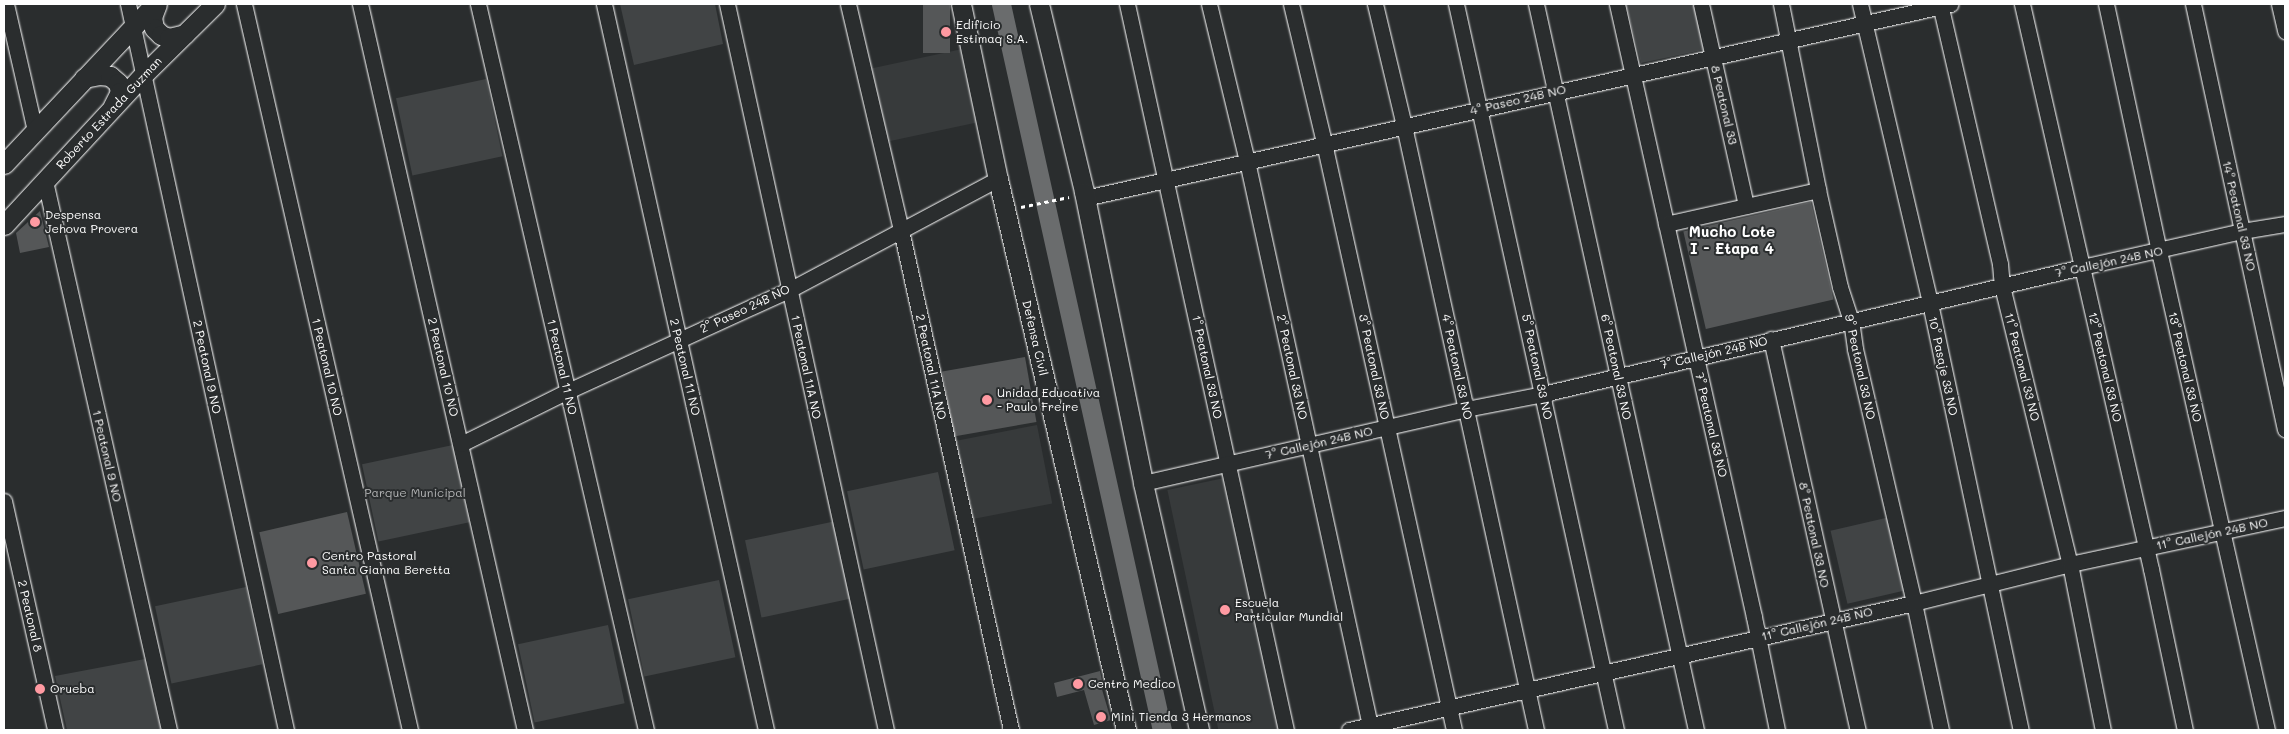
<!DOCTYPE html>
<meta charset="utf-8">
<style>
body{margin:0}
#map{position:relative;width:2289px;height:734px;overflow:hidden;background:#2a2d2e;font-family:Mali,sans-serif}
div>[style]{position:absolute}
.built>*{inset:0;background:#373a3b;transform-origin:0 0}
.green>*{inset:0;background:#414445;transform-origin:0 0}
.canal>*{height:19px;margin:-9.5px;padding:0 9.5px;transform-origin:9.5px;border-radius:9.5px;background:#6a6c6d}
.building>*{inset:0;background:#555758;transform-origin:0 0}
.path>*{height:3px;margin-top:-1.5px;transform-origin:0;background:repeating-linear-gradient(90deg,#fff 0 4px,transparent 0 8px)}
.roads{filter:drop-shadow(0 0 1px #fff) drop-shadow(0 0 1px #fff)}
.minor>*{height:15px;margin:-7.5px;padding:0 7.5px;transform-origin:7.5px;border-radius:7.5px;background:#2a2d2e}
.tertiary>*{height:19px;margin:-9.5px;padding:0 9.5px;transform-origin:9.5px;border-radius:9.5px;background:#2a2d2e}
.dots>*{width:14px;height:14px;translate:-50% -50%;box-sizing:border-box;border:2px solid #2a2d2e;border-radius:50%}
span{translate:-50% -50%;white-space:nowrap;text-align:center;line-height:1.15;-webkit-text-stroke:4px #2a2d2e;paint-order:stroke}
.poi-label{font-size:12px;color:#fff}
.left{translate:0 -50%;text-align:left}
.street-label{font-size:12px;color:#fff}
.park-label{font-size:12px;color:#b3b4b5}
.quarter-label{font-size:15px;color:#fff;font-weight:700}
.frame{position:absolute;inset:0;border:5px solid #fff;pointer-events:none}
</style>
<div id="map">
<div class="built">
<div style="left:967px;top:48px;width:75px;height:98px;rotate:78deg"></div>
<div style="left:1037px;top:425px;width:80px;height:86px;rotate:79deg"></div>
<div style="left:1229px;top:477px;width:259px;height:63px;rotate:78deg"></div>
</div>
<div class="green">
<div style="clip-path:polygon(620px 4px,715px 4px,723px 44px,634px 65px)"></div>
<div style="clip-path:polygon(1626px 4px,1696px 4px,1707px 49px,1641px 63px)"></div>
<div style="left:486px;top:79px;width:79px;height:92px;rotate:78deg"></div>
<div style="left:453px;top:445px;width:79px;height:93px;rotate:78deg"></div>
<div style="left:938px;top:472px;width:80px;height:93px;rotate:78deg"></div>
<div style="left:1890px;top:517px;width:75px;height:61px;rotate:77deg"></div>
<div style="left:836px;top:521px;width:79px;height:93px;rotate:78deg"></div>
<div style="left:719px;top:580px;width:79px;height:93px;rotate:78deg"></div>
<div style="left:246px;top:587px;width:79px;height:93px;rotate:78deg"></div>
<div style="left:608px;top:625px;width:80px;height:92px;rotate:78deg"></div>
<div style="clip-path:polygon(145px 659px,161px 730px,67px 730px,55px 676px)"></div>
</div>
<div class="canal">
<div style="left:1001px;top:4px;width:744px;rotate:77.5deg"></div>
</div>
<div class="building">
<div style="left:923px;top:4px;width:27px;height:49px"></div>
<div style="left:1811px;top:202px;width:100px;height:131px;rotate:77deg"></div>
<div style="clip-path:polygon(40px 211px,49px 247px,20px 253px,16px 233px)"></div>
<div style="left:1025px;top:357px;width:66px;height:84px;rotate:80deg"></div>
<div style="left:347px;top:512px;width:84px;height:90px;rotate:77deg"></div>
<div style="clip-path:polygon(1100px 671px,1103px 686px,1101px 686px,1111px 720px,1094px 725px,1084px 690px,1057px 697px,1054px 683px)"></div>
</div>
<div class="path">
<div style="left:1021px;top:207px;width:49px;rotate:-11.8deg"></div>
</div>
<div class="roads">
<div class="minor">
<div style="left:6px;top:4px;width:130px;rotate:77.1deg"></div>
<div style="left:128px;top:4px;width:743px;rotate:77.72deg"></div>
<div style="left:244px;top:4px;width:745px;rotate:77.12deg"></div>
<div style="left:360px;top:4px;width:745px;rotate:77.2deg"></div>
<div style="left:478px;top:4px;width:745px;rotate:76.97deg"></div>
<div style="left:604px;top:4px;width:744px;rotate:77.42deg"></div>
<div style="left:727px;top:4px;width:743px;rotate:77.65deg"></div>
<div style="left:848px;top:4px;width:232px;rotate:76.8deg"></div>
<div style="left:901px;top:230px;width:512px;rotate:77.59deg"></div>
<div style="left:1127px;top:4px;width:743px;rotate:77.65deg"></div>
<div style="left:1209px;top:4px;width:162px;rotate:76.4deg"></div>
<div style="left:1247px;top:161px;width:582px;rotate:77.71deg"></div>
<div style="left:1291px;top:4px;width:143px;rotate:76.6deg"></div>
<div style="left:1324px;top:143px;width:601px;rotate:77.51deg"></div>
<div style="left:1375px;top:4px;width:125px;rotate:76.6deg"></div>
<div style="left:1404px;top:126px;width:618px;rotate:77.67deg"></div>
<div style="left:1456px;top:4px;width:743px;rotate:77.57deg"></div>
<div style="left:1536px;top:4px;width:743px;rotate:77.57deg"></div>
<div style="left:1617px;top:4px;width:628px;rotate:77.4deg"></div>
<div style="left:1754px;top:617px;width:115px;rotate:78.5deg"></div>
<div style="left:1701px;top:4px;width:207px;rotate:77.4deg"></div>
<div style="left:1781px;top:4px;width:190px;rotate:78.7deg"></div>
<div style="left:1818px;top:190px;width:99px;rotate:77.2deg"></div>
<div style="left:1840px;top:287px;width:35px;rotate:72deg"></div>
<div style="left:1851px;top:320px;width:29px;rotate:82deg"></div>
<div style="left:1855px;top:349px;width:261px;rotate:76.9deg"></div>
<div style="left:1914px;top:603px;width:130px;rotate:78deg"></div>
<div style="left:1860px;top:4px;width:307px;rotate:76.8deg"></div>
<div style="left:1930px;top:303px;width:437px;rotate:78deg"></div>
<div style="left:1940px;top:4px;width:267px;rotate:77deg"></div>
<div style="left:2000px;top:264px;width:22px;rotate:85deg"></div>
<div style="left:2002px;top:286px;width:286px;rotate:76.3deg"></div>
<div style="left:2070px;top:564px;width:169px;rotate:78.8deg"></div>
<div style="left:2022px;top:4px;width:580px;rotate:77.14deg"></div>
<div style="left:2151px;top:569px;width:165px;rotate:78.1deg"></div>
<div style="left:2106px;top:4px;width:253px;rotate:77.9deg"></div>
<div style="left:2159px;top:251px;width:491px;rotate:77.3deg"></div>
<div style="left:2193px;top:4px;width:435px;rotate:77.8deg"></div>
<div style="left:2279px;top:4px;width:28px;rotate:77deg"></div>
<div style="left:45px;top:181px;width:563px;rotate:77.27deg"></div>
<div style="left:1085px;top:198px;width:887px;rotate:-12.63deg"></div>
<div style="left:1666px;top:224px;width:156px;rotate:-12.6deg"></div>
<div style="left:1771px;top:339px;width:401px;rotate:77.5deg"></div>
<div style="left:461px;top:444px;width:119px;rotate:-26.4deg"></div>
<div style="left:568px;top:391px;width:243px;rotate:-24.6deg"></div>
<div style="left:789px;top:290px;width:237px;rotate:-28deg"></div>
<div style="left:1143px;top:483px;width:331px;rotate:-12.9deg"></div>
<div style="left:1466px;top:409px;width:78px;rotate:-11deg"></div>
<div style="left:1543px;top:394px;width:554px;rotate:-13.26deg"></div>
<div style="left:2082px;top:267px;width:164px;rotate:-12.7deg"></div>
<div style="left:2242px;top:231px;width:44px;rotate:-9.2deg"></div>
<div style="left:4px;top:501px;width:235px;rotate:77.4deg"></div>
<div style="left:1349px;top:730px;width:579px;rotate:-12.67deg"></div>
<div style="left:1914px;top:603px;width:161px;rotate:-14deg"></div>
<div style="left:2070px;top:564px;width:220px;rotate:-12.1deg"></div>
</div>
<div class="tertiary">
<div style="left:157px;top:4px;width:14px;rotate:111deg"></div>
<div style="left:152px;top:17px;width:11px;rotate:80deg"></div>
<div style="left:154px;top:28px;width:10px;rotate:45deg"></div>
<div style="left:161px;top:35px;width:9px;rotate:21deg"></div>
<div style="left:169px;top:38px;width:16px;rotate:-14deg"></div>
<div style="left:961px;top:4px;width:179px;rotate:78.1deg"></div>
<div style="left:998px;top:179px;width:566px;rotate:76.92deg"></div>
<div style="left:1039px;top:4px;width:193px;rotate:76.5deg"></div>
<div style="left:1084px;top:192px;width:297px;rotate:78.5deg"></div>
<div style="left:1143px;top:483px;width:253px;rotate:77.2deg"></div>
<div style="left:84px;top:78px;width:16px;rotate:-11deg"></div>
<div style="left:100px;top:75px;width:10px;rotate:6deg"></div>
<div style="left:110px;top:76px;width:11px;rotate:41deg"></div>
<div style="left:118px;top:83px;width:9px;rotate:77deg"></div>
<div style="left:120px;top:92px;width:16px;rotate:117deg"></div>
<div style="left:4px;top:164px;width:220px;rotate:-46.7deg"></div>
<div style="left:4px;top:225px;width:205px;rotate:-47.2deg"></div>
<div style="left:143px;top:75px;width:101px;rotate:-44.6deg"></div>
</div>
</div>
<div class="dots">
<div style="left:946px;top:32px;background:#ff9aa2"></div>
<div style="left:35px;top:222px;background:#ff9aa2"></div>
<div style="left:987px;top:400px;background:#ff9aa2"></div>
<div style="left:312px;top:563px;background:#ff9aa2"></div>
<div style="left:1225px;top:610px;background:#ff9aa2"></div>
<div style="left:1078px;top:684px;background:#ff9aa2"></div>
<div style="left:40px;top:689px;background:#ff9aa2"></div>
<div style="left:1101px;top:717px;background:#ff9aa2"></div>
</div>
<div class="poi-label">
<span class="left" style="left:956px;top:32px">Edificio<br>Estimaq S.A.</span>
<span class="left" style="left:45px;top:222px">Despensa<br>Jehova Provera</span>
<span class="left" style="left:997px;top:400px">Unidad Educativa<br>- Paulo Freire</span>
<span class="left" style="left:322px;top:563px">Centro Pastoral<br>Santa Gianna Beretta</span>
<span class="left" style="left:1235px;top:610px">Escuela<br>Particular Mundial</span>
<span class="left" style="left:1088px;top:684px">Centro Medico</span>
<span class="left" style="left:50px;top:689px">Orueba</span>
<span class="left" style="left:1111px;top:717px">Mini Tienda 3 Hermanos</span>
</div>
<div class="street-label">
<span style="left:1518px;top:100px;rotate:-13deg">4° Paseo 24B NO</span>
<span style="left:1724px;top:105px;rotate:77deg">8 Peatonal 33</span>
<span style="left:109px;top:113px;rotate:-47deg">Roberto Estrada Guzman</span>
<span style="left:2239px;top:216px;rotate:77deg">14° Peatonal 33 NO</span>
<span style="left:2109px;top:262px;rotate:-12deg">7° Callejón 24B NO</span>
<span style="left:745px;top:309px;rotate:-25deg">2° Paseo 24B NO</span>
<span style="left:1035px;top:338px;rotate:77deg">Defensa Civil</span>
<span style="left:1714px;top:353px;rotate:-13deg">7° Callejón 24B NO</span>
<span style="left:1943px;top:366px;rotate:78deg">10° Pasaje 33 NO</span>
<span style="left:207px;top:367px;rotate:78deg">2 Peatonal 9 NO</span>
<span style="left:327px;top:367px;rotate:77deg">1 Peatonal 10 NO</span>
<span style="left:443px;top:367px;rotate:77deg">2 Peatonal 10 NO</span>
<span style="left:562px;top:367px;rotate:77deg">1 Peatonal 11 NO</span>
<span style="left:685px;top:367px;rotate:77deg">2 Peatonal 11 NO</span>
<span style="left:806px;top:367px;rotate:78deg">1 Peatonal 11A NO</span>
<span style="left:931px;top:367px;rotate:78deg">2 Peatonal 11A NO</span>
<span style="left:1207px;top:367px;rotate:78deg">1° Peatonal 33 NO</span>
<span style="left:1292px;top:367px;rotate:78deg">2° Peatonal 33 NO</span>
<span style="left:1374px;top:367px;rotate:78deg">3° Peatonal 33 NO</span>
<span style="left:1457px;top:367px;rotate:78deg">4° Peatonal 33 NO</span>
<span style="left:1537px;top:367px;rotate:78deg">5° Peatonal 33 NO</span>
<span style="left:1616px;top:367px;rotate:78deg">6° Peatonal 33 NO</span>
<span style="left:1860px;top:367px;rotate:78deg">9° Peatonal 33 NO</span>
<span style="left:2022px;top:367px;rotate:76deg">11° Peatonal 33 NO</span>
<span style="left:2105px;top:367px;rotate:77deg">12° Peatonal 33 NO</span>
<span style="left:2185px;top:367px;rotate:77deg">13° Peatonal 33 NO</span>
<span style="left:1711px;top:425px;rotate:77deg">7° Peatonal 33 NO</span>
<span style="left:1319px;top:443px;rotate:-13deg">7° Callejón 24B NO</span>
<span style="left:107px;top:456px;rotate:77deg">1 Peatonal 9 NO</span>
<span style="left:2212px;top:534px;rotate:-12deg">11° Callejón 24B NO</span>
<span style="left:1814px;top:535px;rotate:78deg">8° Peatonal 33 NO</span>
<span style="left:30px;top:616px;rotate:77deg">2 Peatonal 8</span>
<span style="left:1817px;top:624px;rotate:-13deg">11° Callejón 24B NO</span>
</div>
<div class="park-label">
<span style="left:415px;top:493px">Parque Municipal</span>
</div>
<div class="quarter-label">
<span style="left:1732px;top:240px">Mucho Lote<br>I - Etapa 4</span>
</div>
<div class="frame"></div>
</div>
